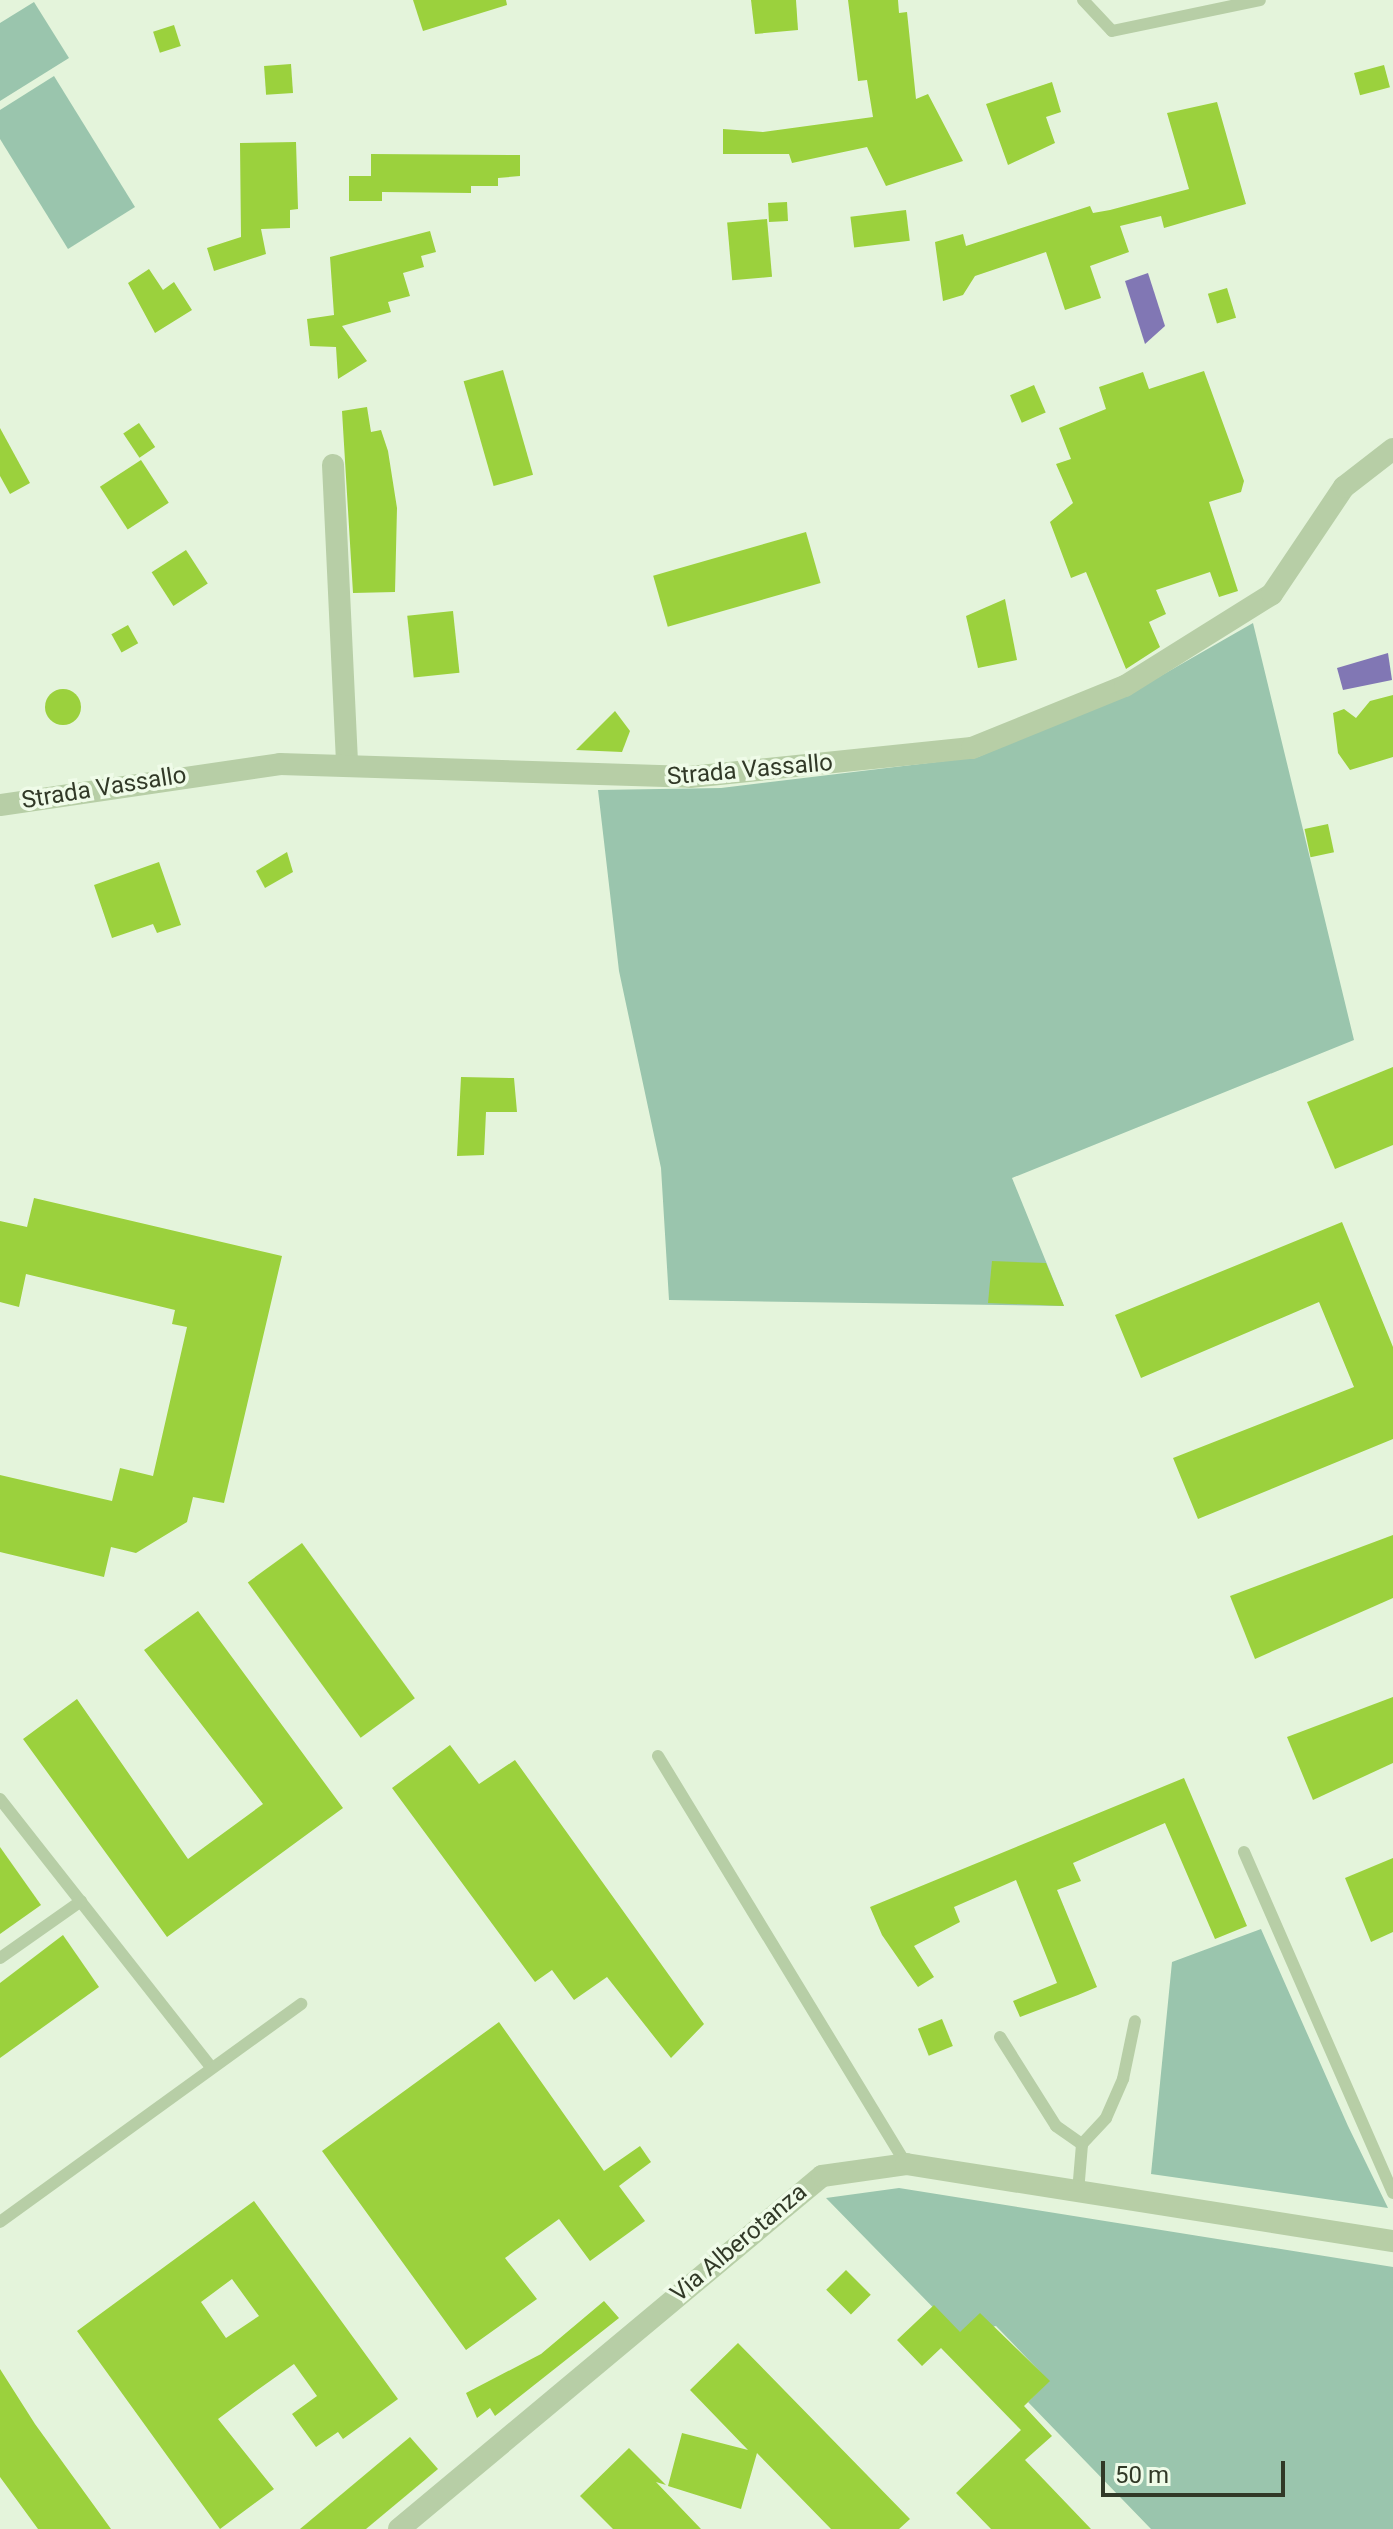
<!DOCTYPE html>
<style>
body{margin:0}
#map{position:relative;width:1393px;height:2529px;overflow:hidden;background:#e4f4db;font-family:Roboto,sans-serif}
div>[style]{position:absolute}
.green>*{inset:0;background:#9ac5ad}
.water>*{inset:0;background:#8177b4}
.building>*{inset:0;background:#9bd13d;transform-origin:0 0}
.round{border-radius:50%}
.service>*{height:12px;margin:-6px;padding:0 6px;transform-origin:6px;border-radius:6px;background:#b7cea6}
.minor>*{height:22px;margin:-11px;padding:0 11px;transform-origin:11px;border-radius:11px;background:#b7cea6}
span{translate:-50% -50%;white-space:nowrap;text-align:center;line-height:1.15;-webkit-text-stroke:7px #effbe8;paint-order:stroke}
.street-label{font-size:24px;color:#313927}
.scale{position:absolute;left:1101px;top:2461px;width:184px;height:36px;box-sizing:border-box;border:4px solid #313927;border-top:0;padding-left:10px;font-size:24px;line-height:28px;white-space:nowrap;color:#313927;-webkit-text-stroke:6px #effbe8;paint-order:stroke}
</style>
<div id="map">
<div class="green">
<div style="clip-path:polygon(34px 2px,69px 58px,0 101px,0 23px)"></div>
<div style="clip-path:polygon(54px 76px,135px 207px,68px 249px,0 139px,0 110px)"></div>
<div style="clip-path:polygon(1253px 623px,1354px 1040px,1012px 1178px,1064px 1306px,669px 1300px,661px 1168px,619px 971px,598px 790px,721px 788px,978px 757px,1150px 682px)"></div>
<div style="clip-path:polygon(1261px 1929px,1348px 2126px,1388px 2208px,1151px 2174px,1172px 1962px)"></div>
<div style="clip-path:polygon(899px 2188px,1393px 2267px,1393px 2529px,1151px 2529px,1028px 2402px,1049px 2381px,996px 2326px,959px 2334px,826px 2198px)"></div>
</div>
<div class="water">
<div style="clip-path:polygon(1148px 273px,1165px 326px,1145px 344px,1125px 281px)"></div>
<div style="clip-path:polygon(1388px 653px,1392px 680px,1343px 690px,1337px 668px)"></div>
</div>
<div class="building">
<div style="clip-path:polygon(413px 0,506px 0,507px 5px,423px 31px)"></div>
<div style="clip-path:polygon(751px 0,796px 0,798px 30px,755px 34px)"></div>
<div style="clip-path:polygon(848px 0,898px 0,899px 13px,907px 12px,916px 99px,928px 94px,963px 161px,886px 186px,867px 147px,792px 163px,789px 154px,723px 154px,723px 129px,763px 132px,873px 117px,867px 80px,858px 81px)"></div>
<div style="left:174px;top:25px;width:22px;height:22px;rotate:72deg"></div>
<div style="left:291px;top:64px;width:29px;height:27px;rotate:86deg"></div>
<div style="left:1384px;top:65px;width:23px;height:31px;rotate:75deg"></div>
<div style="clip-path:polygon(1052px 82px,1061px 112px,1046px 117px,1055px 143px,1008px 165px,986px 104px)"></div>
<div style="clip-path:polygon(1217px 102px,1246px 204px,1164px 228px,1161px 216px,1120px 226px,1129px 252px,1090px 266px,1101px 298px,1065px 310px,1046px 252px,975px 276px,963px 295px,943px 301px,935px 242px,963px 234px,966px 246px,1090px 206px,1093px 213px,1110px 210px,1189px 189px,1167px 113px)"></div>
<div style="clip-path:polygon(296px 142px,298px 209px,290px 210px,290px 228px,261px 229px,266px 254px,214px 271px,207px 248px,241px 237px,240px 143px)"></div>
<div style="clip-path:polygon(371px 154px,520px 155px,520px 176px,498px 178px,498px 186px,471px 186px,471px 193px,382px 192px,382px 201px,349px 201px,349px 176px,371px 176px)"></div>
<div style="left:787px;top:202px;width:19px;height:19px;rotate:87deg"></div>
<div style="left:906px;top:210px;width:31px;height:56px;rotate:83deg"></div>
<div style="left:767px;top:219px;width:58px;height:40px;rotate:85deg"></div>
<div style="clip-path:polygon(430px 231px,436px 252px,421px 256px,424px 267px,403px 273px,410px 296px,388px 302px,391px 312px,342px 326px,367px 361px,338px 379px,336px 347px,310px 346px,307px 319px,334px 315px,330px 257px)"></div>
<div style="clip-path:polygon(149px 269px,163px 290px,174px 282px,192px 310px,155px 333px,128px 283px)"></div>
<div style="left:1227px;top:288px;width:31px;height:20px;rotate:73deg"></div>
<div style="left:503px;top:370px;width:109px;height:41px;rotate:74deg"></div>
<div style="clip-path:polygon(1204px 371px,1244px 481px,1241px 492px,1209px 502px,1238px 591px,1219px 597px,1210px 572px,1156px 590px,1166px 614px,1149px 622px,1160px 647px,1126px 669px,1086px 572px,1071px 578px,1050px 522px,1073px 503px,1056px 464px,1071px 459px,1059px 428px,1106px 409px,1099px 387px,1143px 372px,1149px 389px)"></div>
<div style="left:1034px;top:385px;width:30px;height:26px;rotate:67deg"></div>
<div style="clip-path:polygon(367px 407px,371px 432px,381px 430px,388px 451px,397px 508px,395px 592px,353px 593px,342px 411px)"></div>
<div style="left:139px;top:423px;width:29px;height:19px;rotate:56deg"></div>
<div style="clip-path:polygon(0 428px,30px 483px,10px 494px,0 476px)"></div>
<div style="left:141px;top:460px;width:51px;height:49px;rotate:57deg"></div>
<div style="left:806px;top:532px;width:53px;height:159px;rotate:74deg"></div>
<div style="left:186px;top:550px;width:40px;height:41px;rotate:57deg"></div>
<div style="clip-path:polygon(1005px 599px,1017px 660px,978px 668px,966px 616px)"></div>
<div style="left:453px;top:611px;width:62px;height:46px;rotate:84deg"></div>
<div style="left:128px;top:625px;width:21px;height:19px;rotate:61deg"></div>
<div class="round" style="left:45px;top:689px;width:36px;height:36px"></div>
<div style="clip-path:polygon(1393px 695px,1393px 757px,1350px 770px,1338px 753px,1333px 713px,1344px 709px,1356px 718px,1370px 701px)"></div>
<div style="clip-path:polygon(615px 711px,630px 731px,622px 752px,576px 750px)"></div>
<div style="left:1328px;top:824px;width:29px;height:24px;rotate:78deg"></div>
<div style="clip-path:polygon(287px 852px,293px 872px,265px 888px,256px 871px)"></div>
<div style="clip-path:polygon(159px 862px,181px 925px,157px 933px,153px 924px,112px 938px,94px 885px)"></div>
<div style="clip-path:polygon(1393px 1067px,1393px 1145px,1335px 1169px,1307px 1102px)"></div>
<div style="clip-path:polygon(461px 1077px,514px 1078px,517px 1112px,486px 1112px,484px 1155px,457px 1156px)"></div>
<div style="clip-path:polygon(34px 1198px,282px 1256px,224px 1503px,193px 1497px,187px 1522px,136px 1553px,111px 1547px,104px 1577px,0 1552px,0 1475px,112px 1501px,120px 1468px,153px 1476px,187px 1327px,172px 1324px,175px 1310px,26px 1274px,19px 1307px,0 1302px,0 1221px,27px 1227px)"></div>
<div style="clip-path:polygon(1342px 1222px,1393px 1347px,1393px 1439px,1198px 1519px,1173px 1458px,1354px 1387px,1319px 1302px,1141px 1378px,1115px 1315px)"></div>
<div style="clip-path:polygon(992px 1261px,1046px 1263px,1064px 1306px,988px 1303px)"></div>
<div style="clip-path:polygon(1393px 1535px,1393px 1598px,1255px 1659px,1230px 1596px)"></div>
<div style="left:302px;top:1543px;width:192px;height:67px;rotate:54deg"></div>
<div style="clip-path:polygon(198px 1611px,343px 1808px,167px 1937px,23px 1739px,77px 1699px,188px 1859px,263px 1804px,144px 1650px)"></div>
<div style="clip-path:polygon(1393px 1697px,1393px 1763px,1313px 1800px,1287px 1737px)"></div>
<div style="clip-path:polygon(450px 1745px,479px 1784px,515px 1760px,704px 2024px,671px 2058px,607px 1977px,574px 2000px,552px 1970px,535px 1982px,392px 1788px)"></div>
<div style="clip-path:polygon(1184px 1778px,1247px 1926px,1215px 1939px,1165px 1823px,1073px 1863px,1081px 1881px,1057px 1890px,1097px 1987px,1078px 1995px,1020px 2017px,1013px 2001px,1057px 1983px,1016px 1880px,954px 1907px,960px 1922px,914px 1946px,934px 1977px,918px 1987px,882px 1935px,870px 1907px)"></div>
<div style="clip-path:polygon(0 1847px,41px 1905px,0 1934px)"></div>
<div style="clip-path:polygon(1393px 1858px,1393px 1932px,1371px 1942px,1345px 1878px)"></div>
<div style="clip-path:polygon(63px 1935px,99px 1987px,0 2058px,0 1983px)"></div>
<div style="left:942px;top:2019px;width:29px;height:26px;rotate:68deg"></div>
<div style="clip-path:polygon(499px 2022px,604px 2171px,640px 2146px,651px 2162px,619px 2186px,645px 2221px,590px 2261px,559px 2219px,505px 2258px,537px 2299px,466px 2350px,322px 2151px)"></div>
<div style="clip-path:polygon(evenodd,254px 2201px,398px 2399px,343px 2439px,338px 2432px,316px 2447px,292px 2414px,317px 2396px,294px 2364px,256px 2391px,218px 2419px,274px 2489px,220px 2529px,77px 2331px,254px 2201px,232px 2279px,259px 2316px,226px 2338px,201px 2302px,232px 2279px)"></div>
<div style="left:846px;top:2270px;width:35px;height:28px;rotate:45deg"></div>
<div style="clip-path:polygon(604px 2301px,619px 2318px,495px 2416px,490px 2408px,477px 2418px,466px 2393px,541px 2354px)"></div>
<div style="clip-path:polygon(934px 2305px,960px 2332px,980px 2313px,1050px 2381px,1024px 2406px,1052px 2436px,1025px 2460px,1091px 2529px,991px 2529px,956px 2493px,1021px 2430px,941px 2348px,922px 2366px,897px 2340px)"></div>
<div style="clip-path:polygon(738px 2343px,910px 2519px,899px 2529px,831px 2529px,757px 2453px,741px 2509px,668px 2486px,682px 2433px,748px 2450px,690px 2390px)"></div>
<div style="clip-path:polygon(0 2369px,35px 2424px,111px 2529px,38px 2529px,0 2477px)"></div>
<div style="clip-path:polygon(410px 2437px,438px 2469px,366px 2529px,300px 2529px)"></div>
<div style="clip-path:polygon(629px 2448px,666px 2485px,656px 2482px,701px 2529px,613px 2529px,580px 2496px)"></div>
</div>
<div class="service">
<div style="left:1083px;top:0;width:42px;rotate:46.9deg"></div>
<div style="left:1112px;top:31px;width:151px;rotate:-11.8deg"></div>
<div style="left:658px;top:1756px;width:477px;rotate:58.7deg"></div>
<div style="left:0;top:1799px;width:342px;rotate:51.8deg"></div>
<div style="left:1244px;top:1852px;width:372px;rotate:66.4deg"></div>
<div style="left:0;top:1958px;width:99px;rotate:-35.1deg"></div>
<div style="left:1000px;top:2037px;width:105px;rotate:57.8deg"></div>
<div style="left:1056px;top:2126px;width:32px;rotate:35deg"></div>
<div style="left:1078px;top:2192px;width:48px;rotate:-85.2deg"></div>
<div style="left:1082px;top:2144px;width:35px;rotate:-47deg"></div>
<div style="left:1106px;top:2118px;width:43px;rotate:-66.4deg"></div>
<div style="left:1123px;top:2079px;width:59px;rotate:-78.3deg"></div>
<div style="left:0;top:2222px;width:372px;rotate:-35.9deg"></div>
</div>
<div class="minor">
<div style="left:333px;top:465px;width:300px;rotate:87.3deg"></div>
<div style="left:0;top:805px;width:283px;rotate:-8.3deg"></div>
<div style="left:280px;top:764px;width:410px;rotate:1.8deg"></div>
<div style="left:690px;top:777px;width:283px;rotate:-5.9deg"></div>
<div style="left:972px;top:748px;width:165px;rotate:-22.1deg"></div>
<div style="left:1125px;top:686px;width:173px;rotate:-32deg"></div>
<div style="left:1272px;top:594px;width:129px;rotate:-56.1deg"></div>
<div style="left:1344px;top:487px;width:62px;rotate:-37.8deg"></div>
<div style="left:399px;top:2529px;width:551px;rotate:-39.85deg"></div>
<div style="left:822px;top:2176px;width:85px;rotate:-8.1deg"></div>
<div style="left:906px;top:2164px;width:493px;rotate:9deg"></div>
</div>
<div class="street-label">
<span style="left:750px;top:770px;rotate:-5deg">Strada Vassallo</span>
<span style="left:104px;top:788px;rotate:-9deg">Strada Vassallo</span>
<span style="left:739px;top:2243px;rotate:-40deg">Via Alberotanza</span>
</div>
<div class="scale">50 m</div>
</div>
